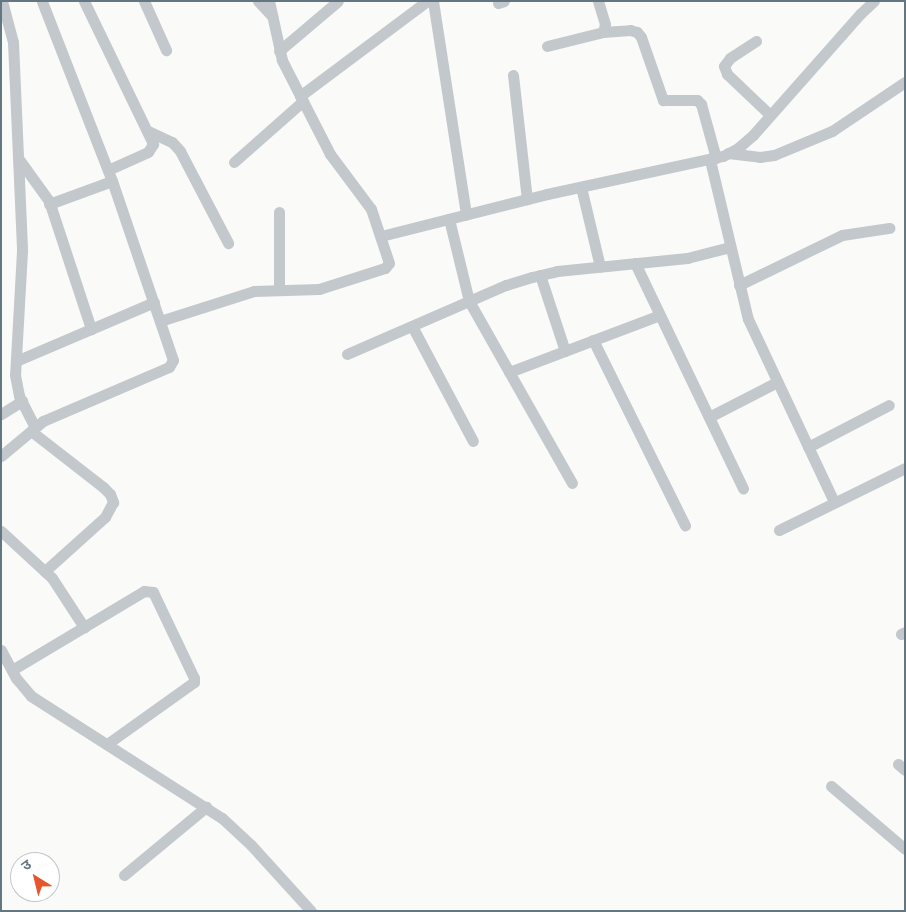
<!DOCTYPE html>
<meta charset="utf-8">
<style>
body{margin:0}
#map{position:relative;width:906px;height:912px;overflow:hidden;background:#fafaf8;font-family:"Varela Round","Noto Sans Devanagari",sans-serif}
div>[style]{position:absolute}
.minor>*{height:11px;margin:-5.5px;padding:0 5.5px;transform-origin:5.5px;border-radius:5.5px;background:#c3c8cc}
span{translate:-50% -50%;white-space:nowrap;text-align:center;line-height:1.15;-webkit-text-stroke:5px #fff;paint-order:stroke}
.frame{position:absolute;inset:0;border:2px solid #657683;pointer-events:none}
.north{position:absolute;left:10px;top:852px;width:50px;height:50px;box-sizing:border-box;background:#fff;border:1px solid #c1c8cd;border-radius:50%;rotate:324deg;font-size:14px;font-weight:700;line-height:20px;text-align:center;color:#657683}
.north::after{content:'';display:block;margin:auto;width:18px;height:22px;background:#e4572e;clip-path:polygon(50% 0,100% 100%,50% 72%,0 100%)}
</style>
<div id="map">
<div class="minor">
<div style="left:2px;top:1px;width:42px;rotate:75deg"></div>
<div style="left:13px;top:42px;width:209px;rotate:87.5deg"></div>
<div style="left:22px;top:251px;width:124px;rotate:93.2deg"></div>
<div style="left:15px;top:375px;width:21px;rotate:79deg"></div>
<div style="left:19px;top:396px;width:35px;rotate:63deg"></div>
<div style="left:84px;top:1px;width:159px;rotate:64.2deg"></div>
<div style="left:153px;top:144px;width:9px;rotate:122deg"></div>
<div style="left:148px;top:152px;width:44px;rotate:155.8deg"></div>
<div style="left:144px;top:1px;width:54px;rotate:65.8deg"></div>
<div style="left:258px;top:1px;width:21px;rotate:47deg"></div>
<div style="left:433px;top:1px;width:216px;rotate:81.2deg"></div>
<div style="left:498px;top:3px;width:6px;rotate:-18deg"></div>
<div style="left:603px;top:32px;width:27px;rotate:-4deg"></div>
<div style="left:630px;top:30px;width:7px;rotate:16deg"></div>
<div style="left:637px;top:32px;width:6px;rotate:51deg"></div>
<div style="left:641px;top:37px;width:67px;rotate:70.8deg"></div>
<div style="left:663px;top:100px;width:34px"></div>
<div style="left:697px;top:100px;width:6px;rotate:45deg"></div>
<div style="left:701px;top:104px;width:56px;rotate:74.5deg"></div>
<div style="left:756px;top:41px;width:31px;rotate:147deg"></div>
<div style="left:730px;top:58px;width:10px;rotate:127deg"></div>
<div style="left:724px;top:66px;width:9px;rotate:69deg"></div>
<div style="left:727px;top:74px;width:59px;rotate:43.6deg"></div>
<div style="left:547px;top:46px;width:58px;rotate:-14deg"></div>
<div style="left:603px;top:32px;width:8px;rotate:-76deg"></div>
<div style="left:605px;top:24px;width:24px;rotate:-107deg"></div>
<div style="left:279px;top:51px;width:77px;rotate:-40.3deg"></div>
<div style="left:513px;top:75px;width:125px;rotate:83.6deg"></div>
<div style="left:300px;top:96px;width:159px;rotate:-36.8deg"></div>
<div style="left:148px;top:131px;width:26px;rotate:25deg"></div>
<div style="left:172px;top:142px;width:12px;rotate:48deg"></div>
<div style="left:180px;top:151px;width:104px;rotate:62.4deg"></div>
<div style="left:728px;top:153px;width:32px;rotate:7deg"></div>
<div style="left:760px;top:157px;width:14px;rotate:-8deg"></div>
<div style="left:774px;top:155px;width:63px;rotate:-22.5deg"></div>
<div style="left:832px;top:131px;width:88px;rotate:-33.9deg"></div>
<div style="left:18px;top:158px;width:53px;rotate:54.2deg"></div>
<div style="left:49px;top:201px;width:135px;rotate:71.8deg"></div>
<div style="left:710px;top:160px;width:163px;rotate:76.6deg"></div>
<div style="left:748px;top:319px;width:202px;rotate:64.8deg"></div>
<div style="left:234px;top:162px;width:92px;rotate:-41.5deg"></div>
<div style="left:581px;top:187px;width:82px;rotate:76.6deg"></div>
<div style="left:49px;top:204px;width:67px;rotate:-20.1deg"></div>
<div style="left:449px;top:219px;width:84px;rotate:76.3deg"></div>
<div style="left:469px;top:301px;width:209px;rotate:60.5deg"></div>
<div style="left:381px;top:236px;width:171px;rotate:-14.2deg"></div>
<div style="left:547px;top:194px;width:180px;rotate:-12.2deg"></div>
<div style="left:723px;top:156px;width:17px;rotate:-28deg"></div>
<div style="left:738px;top:148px;width:20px;rotate:-41deg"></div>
<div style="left:753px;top:135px;width:162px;rotate:-48.5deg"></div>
<div style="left:860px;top:14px;width:19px;rotate:-43deg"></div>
<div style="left:635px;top:263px;width:250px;rotate:64.4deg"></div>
<div style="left:540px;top:275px;width:80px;rotate:71.8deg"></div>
<div style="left:739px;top:285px;width:114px;rotate:-25.9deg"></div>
<div style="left:842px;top:235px;width:48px;rotate:-8.5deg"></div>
<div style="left:279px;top:290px;width:78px;rotate:-90deg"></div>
<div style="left:160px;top:321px;width:99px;rotate:-17.7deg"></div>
<div style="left:254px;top:291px;width:65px;rotate:-1.8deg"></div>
<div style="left:319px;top:289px;width:69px;rotate:-17.7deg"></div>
<div style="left:385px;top:268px;width:6px;rotate:-51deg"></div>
<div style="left:389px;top:263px;width:57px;rotate:-108.4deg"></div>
<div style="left:371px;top:209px;width:69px;rotate:-126.7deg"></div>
<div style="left:330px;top:154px;width:106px;rotate:-117.1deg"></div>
<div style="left:282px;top:60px;width:60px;rotate:-102.4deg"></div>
<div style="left:412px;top:326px;width:130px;rotate:62.1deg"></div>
<div style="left:593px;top:340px;width:207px;rotate:63.6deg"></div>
<div style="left:347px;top:354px;width:173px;rotate:-23.5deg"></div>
<div style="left:506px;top:285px;width:27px;rotate:-17deg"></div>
<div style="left:532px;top:277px;width:26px;rotate:-13deg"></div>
<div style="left:557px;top:271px;width:131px;rotate:-5.7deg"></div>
<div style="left:687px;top:258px;width:44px;rotate:-14.3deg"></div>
<div style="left:16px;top:361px;width:150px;rotate:-23.1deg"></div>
<div style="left:509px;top:372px;width:161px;rotate:-20.7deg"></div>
<div style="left:1px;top:414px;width:25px;rotate:-32deg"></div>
<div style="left:709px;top:417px;width:76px;rotate:-27.2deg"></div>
<div style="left:31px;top:431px;width:91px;rotate:37.9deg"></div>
<div style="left:103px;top:487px;width:10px;rotate:45deg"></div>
<div style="left:110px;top:494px;width:9px;rotate:69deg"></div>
<div style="left:113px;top:502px;width:17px;rotate:118deg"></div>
<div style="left:105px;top:517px;width:81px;rotate:138deg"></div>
<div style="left:808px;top:447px;width:91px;rotate:-27.4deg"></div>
<div style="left:1px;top:456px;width:55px;rotate:-39.8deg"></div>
<div style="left:43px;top:421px;width:137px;rotate:-23.2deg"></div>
<div style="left:169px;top:367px;width:8px;rotate:-60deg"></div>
<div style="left:173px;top:360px;width:189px;rotate:-108.8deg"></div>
<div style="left:112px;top:181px;width:193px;rotate:-111.3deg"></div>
<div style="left:779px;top:530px;width:140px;rotate:-26.2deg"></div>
<div style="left:1px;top:531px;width:69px;rotate:42.7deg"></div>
<div style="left:52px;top:578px;width:59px;rotate:56.9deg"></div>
<div style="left:901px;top:634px;width:4px;rotate:-27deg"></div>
<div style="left:1px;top:650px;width:32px;rotate:62deg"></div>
<div style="left:16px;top:678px;width:23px;rotate:50deg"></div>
<div style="left:31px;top:696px;width:227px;rotate:32.6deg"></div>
<div style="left:222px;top:818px;width:40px;rotate:43deg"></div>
<div style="left:251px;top:845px;width:89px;rotate:47.7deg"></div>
<div style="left:12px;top:670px;width:154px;rotate:-30.9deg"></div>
<div style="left:144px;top:591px;width:9px;rotate:6deg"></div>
<div style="left:153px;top:592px;width:95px;rotate:64.5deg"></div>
<div style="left:194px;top:678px;width:4px;rotate:90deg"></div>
<div style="left:194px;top:682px;width:107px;rotate:144.5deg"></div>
<div style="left:898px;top:764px;width:9px;rotate:41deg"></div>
<div style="left:831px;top:786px;width:97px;rotate:40.4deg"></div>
<div style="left:124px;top:875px;width:107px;rotate:-39.7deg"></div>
</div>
<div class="frame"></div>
<div class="north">उ</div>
</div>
